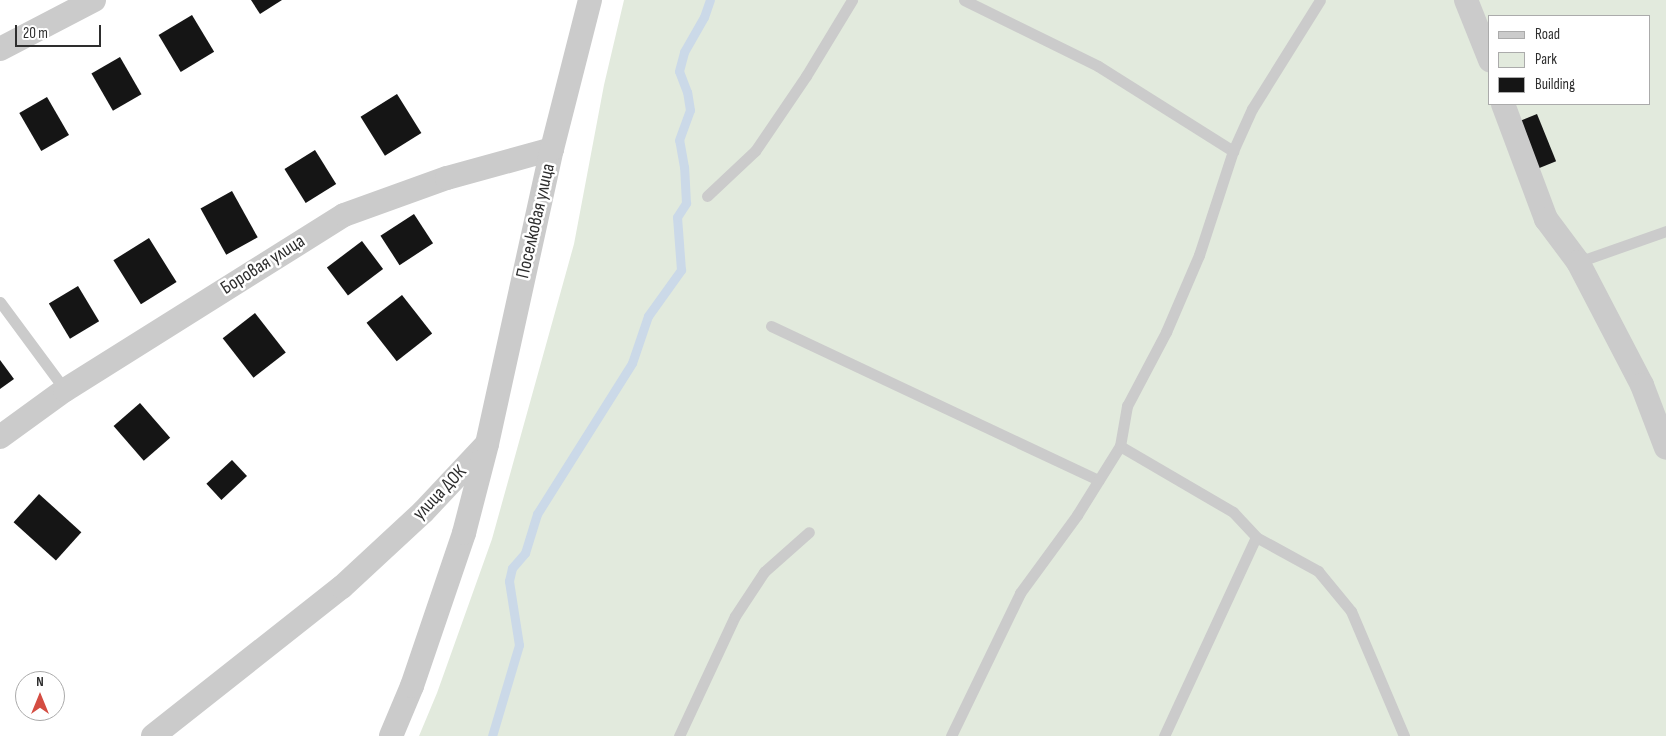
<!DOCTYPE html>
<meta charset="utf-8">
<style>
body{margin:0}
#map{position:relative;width:1666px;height:736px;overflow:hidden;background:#fff;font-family:"Sofia Sans Condensed",sans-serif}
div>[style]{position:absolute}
.green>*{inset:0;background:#e2eadd}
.stream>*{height:9px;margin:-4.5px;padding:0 4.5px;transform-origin:4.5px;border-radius:4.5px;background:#cbd9e8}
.building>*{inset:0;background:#151515;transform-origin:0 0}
.service>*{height:11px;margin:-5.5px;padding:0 5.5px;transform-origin:5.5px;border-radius:5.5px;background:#cbcbcb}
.minor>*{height:24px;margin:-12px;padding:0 12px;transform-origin:12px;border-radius:12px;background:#cbcbcb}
span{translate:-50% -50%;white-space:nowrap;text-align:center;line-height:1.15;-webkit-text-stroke:5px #fff;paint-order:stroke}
.street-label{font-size:19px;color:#2e2e2e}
.legend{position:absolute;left:1488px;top:15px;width:162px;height:90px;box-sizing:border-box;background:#fff;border:1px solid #ababab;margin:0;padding:6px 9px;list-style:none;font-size:15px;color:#2e2e2e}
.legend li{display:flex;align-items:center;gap:10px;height:25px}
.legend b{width:25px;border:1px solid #ababab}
.north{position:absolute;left:15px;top:671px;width:50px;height:50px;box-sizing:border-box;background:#fff;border:1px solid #ababab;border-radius:50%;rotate:0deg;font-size:14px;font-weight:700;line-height:20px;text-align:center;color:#2e2e2e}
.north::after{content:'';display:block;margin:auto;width:18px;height:22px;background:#d44d42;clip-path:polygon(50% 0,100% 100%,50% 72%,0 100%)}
.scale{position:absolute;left:15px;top:25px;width:86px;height:22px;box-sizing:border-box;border:2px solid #2e2e2e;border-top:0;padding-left:6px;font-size:15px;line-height:18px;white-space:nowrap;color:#2e2e2e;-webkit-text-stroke:4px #fff;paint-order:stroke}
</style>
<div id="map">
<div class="green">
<div style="clip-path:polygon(evenodd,624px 0,1666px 0,1666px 736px,419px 736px,437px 693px,492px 539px,574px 244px,604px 85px,624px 0,1490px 16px,1650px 16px,1650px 104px,1490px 104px,1490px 16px)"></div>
</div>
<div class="stream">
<div style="left:492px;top:736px;width:95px;rotate:-73.5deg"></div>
<div style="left:519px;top:645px;width:65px;rotate:-98.9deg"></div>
<div style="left:509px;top:581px;width:13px;rotate:-77deg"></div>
<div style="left:512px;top:568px;width:20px;rotate:-49deg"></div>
<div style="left:525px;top:553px;width:41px;rotate:-72.9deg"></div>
<div style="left:537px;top:514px;width:178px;rotate:-57.8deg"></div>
<div style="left:632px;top:363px;width:50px;rotate:-71.2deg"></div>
<div style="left:648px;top:316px;width:57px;rotate:-54.3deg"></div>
<div style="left:681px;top:270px;width:53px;rotate:-94.3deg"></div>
<div style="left:677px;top:217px;width:17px;rotate:-57deg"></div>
<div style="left:686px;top:203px;width:36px;rotate:-93deg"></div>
<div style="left:684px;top:167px;width:27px;rotate:-100deg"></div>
<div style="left:679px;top:140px;width:32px;rotate:-70deg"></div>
<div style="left:690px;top:110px;width:18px;rotate:-99deg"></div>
<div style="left:687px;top:92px;width:22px;rotate:-111deg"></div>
<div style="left:679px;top:71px;width:20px;rotate:-75deg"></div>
<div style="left:684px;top:52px;width:40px;rotate:-60.3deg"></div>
<div style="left:704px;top:17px;width:18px;rotate:-71deg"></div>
</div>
<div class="building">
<div style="clip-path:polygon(251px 0,282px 0,260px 14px)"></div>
<div style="left:192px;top:15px;width:43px;height:39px;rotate:59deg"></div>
<div style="left:120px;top:57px;width:43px;height:33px;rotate:60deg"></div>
<div style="left:397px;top:94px;width:46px;height:43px;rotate:58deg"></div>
<div style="left:47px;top:97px;width:44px;height:32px;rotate:60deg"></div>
<div style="left:1537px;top:114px;width:51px;height:24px;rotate:68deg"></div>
<div style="left:315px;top:150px;width:40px;height:36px;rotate:58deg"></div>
<div style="left:232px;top:191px;width:53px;height:36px;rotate:61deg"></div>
<div style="left:414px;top:214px;width:35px;height:40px;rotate:57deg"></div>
<div style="left:149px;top:238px;width:52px;height:42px;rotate:58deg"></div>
<div style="left:362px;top:241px;width:35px;height:44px;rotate:53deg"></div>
<div style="left:78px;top:286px;width:41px;height:34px;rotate:59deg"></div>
<div style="left:402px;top:295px;width:49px;height:45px;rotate:52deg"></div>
<div style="left:255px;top:313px;width:50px;height:41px;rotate:52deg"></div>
<div style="clip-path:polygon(0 360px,14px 379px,0 389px)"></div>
<div style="left:140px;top:403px;width:46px;height:35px;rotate:49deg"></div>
<div style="left:232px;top:460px;width:22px;height:35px;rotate:47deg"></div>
<div style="left:39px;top:494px;width:57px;height:38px;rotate:42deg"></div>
</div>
<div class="service">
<div style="left:964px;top:0;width:149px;rotate:26.2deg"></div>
<div style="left:1098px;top:66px;width:160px;rotate:32.2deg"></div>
<div style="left:707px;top:196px;width:66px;rotate:-43.2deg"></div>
<div style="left:755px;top:151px;width:91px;rotate:-55.8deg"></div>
<div style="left:806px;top:76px;width:89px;rotate:-58.8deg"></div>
<div style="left:1578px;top:262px;width:93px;rotate:-19.4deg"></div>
<div style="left:0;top:302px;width:109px;rotate:53.5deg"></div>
<div style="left:771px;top:326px;width:362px;rotate:25.2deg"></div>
<div style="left:1120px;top:446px;width:131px;rotate:30.3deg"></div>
<div style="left:1233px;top:512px;width:34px;rotate:47deg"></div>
<div style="left:1256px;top:537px;width:71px;rotate:28.7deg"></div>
<div style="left:1318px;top:571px;width:52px;rotate:50.5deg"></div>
<div style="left:1351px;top:611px;width:136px;rotate:67deg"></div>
<div style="left:679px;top:736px;width:132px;rotate:-65deg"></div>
<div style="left:735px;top:616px;width:53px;rotate:-56.6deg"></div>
<div style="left:764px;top:572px;width:60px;rotate:-41.6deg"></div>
<div style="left:951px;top:736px;width:159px;rotate:-64.2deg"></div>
<div style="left:1020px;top:593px;width:97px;rotate:-53.8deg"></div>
<div style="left:1077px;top:515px;width:81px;rotate:-58.1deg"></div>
<div style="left:1120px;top:446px;width:41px;rotate:-80.1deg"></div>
<div style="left:1127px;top:406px;width:84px;rotate:-62.2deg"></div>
<div style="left:1166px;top:332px;width:84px;rotate:-66.8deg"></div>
<div style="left:1199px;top:255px;width:109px;rotate:-71.9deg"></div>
<div style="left:1233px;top:151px;width:46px;rotate:-65.7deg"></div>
<div style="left:1252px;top:109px;width:128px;rotate:-58deg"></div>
<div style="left:1164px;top:736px;width:219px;rotate:-65.2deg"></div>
</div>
<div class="minor">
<div style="left:1466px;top:0;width:65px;rotate:68.2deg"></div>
<div style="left:0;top:49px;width:106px;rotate:-27.5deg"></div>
<div style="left:1503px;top:104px;width:123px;rotate:69.5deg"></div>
<div style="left:1546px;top:219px;width:54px;rotate:53.3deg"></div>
<div style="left:1578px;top:262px;width:139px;rotate:62.5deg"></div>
<div style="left:1642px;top:385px;width:67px;rotate:69.1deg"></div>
<div style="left:0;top:437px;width:80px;rotate:-35.9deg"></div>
<div style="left:65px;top:390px;width:329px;rotate:-32.1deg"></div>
<div style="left:344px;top:215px;width:109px;rotate:-19.8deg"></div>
<div style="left:447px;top:178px;width:109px;rotate:-15.4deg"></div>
<div style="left:153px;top:736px;width:241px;rotate:-38.3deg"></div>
<div style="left:342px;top:587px;width:110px;rotate:-42.8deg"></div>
<div style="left:423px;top:512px;width:92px;rotate:-46.8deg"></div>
<div style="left:391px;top:736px;width:54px;rotate:-67.2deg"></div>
<div style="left:412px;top:686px;width:162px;rotate:-71.2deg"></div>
<div style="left:464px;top:533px;width:92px;rotate:-75.5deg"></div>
<div style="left:487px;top:444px;width:302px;rotate:-77.6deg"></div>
<div style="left:552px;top:149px;width:154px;rotate:-75.7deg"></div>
</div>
<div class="street-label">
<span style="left:536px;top:221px;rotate:-77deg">Поселковая улица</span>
<span style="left:263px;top:265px;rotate:-32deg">Боровая улица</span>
<span style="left:440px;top:493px;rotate:-46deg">улица ДОК</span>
</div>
<ul class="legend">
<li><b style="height:6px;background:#cbcbcb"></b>Road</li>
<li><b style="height:14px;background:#e2eadd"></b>Park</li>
<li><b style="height:14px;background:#151515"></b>Building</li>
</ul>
<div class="north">N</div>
<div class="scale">20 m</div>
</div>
